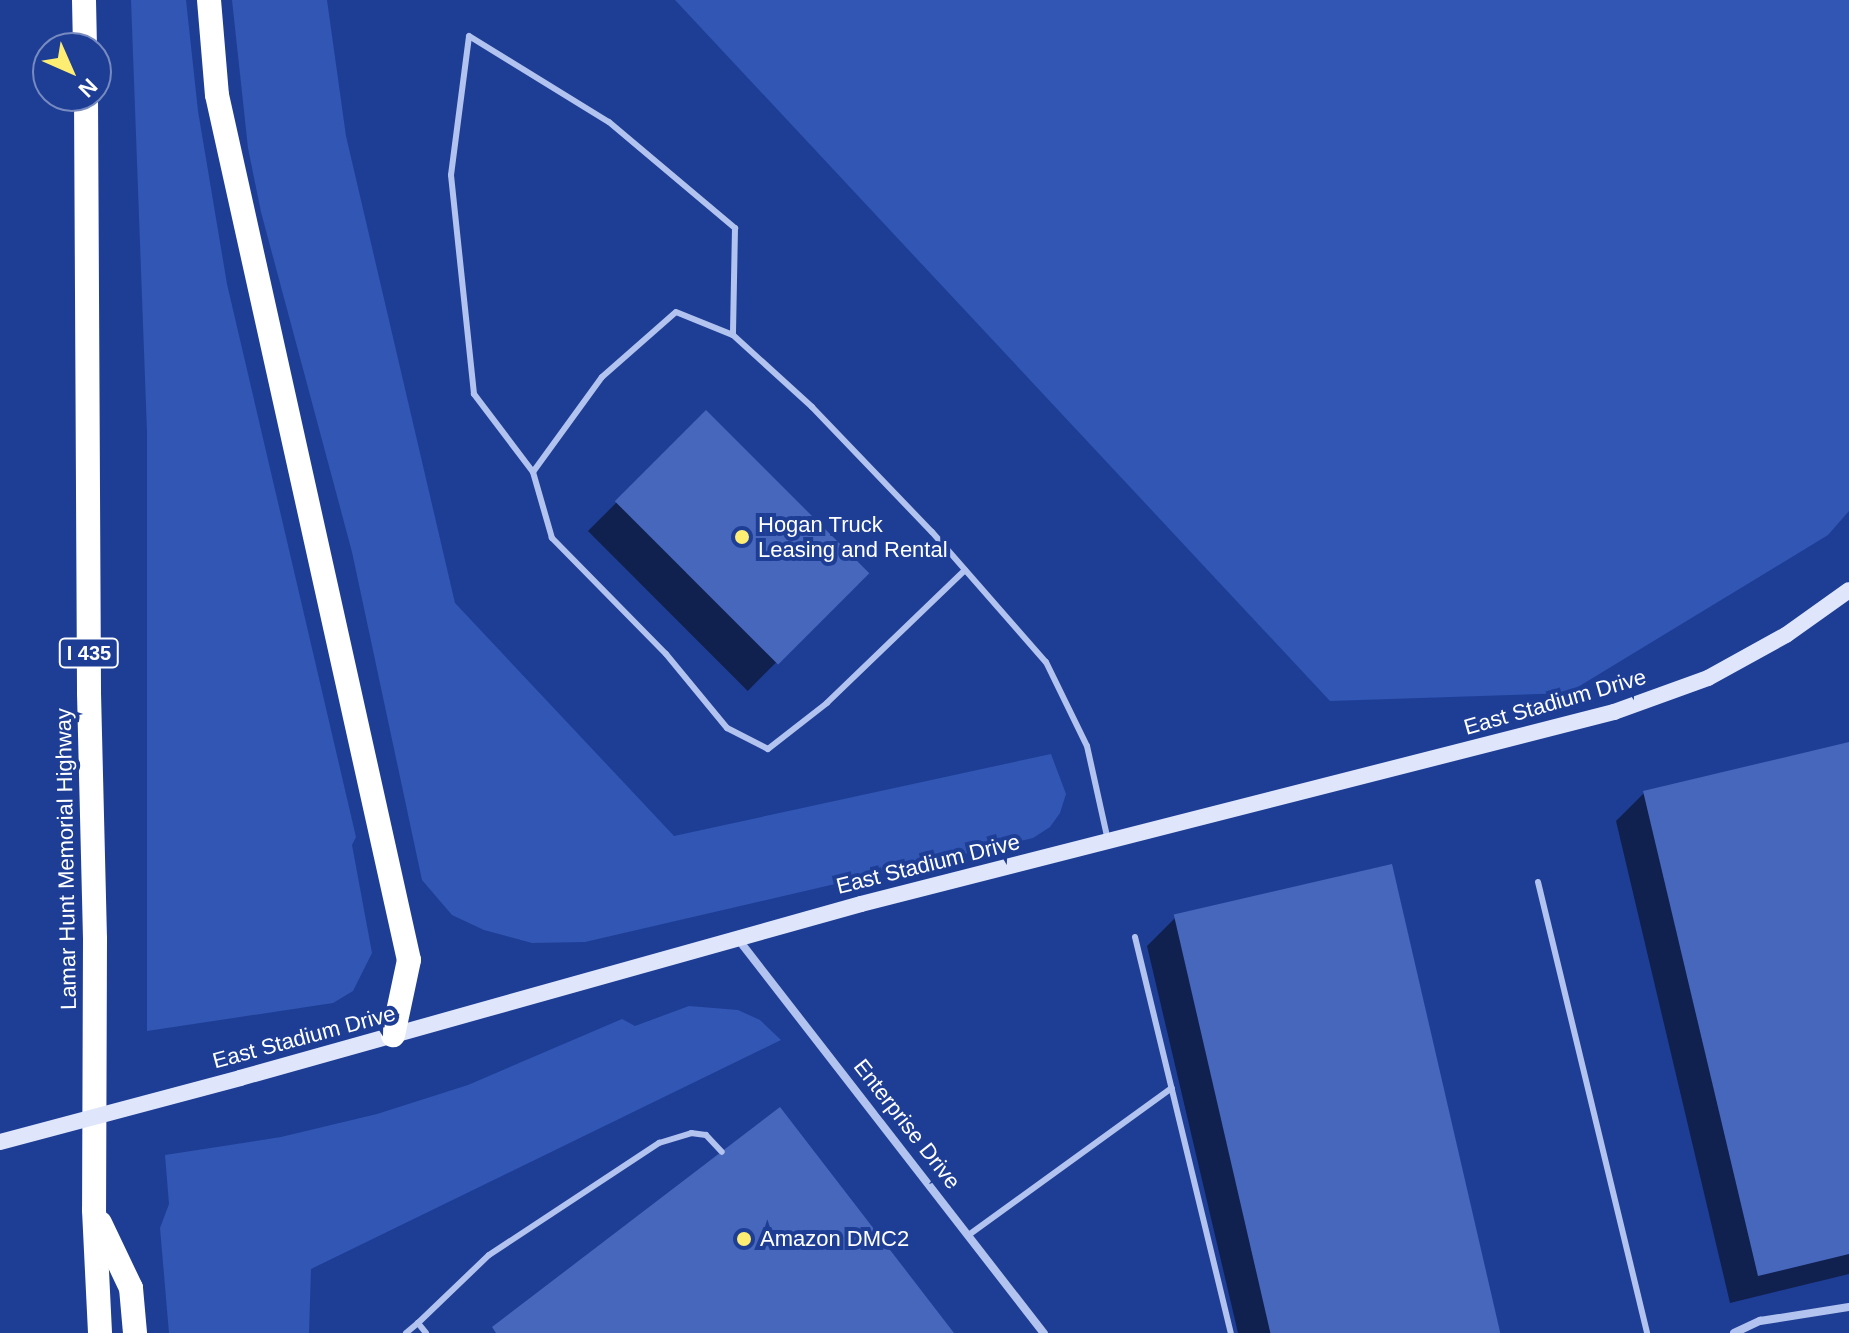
<!DOCTYPE html>
<style>
body{margin:0}
#map{position:relative;width:1849px;height:1333px;overflow:hidden;background:#1e3e96;font-family:Helvetica,sans-serif}
div>[style]{position:absolute}
.green>*{inset:0;background:#3256b3}
.shadow>*{inset:0;background:#0007;transform-origin:0 0}
.building>*{inset:0;background:#4767bc;transform-origin:0 0}
.lane>*{height:6px;margin:-3px;padding:0 3px;transform-origin:3px;border-radius:3px;background:#b2c3ef}
.street>*{height:8px;margin:-4px;padding:0 4px;transform-origin:4px;border-radius:4px;background:#b2c3ef}
.secondary>*{height:16px;margin:-8px;padding:0 8px;transform-origin:8px;border-radius:8px;background:#dfe6fb}
.highway>*{height:24px;margin:-12px;padding:0 12px;transform-origin:12px;border-radius:12px;background:#fff}
.secondary-bridge>*{height:16px;margin:-8px;padding:0 8px;transform-origin:8px;border-radius:8px;background:#dfe6fb}
.dots>*{width:22px;height:22px;translate:-50% -50%;box-sizing:border-box;border:4px solid #1e3e96;border-radius:50%}
span{translate:-50% -50%;white-space:nowrap;text-align:center;line-height:1.15;-webkit-text-stroke:8px #1e3e96;paint-order:stroke}
.shield-label span{padding:2px 6px;background:#1e3e96;border:2px solid;border-radius:6px;-webkit-text-stroke-width:0}
.shield-label{font-size:20px;color:#fff;font-weight:700}
.poi-label{font-size:22px;color:#fff}
.left{translate:0 -50%;text-align:left}
.street-label{font-size:22px;color:#fff}
.north{position:absolute;left:32px;top:32px;width:80px;height:80px;box-sizing:border-box;background:#1e3e96;border:2px solid #788bc0;border-radius:50%;rotate:135deg;font-size:22px;font-weight:700;line-height:32px;text-align:center;color:#fff}
.north::after{content:'';display:block;margin:auto;width:28px;height:36px;background:#fded72;clip-path:polygon(50% 0,100% 100%,50% 72%,0 100%)}
</style>
<div id="map">
<div class="green">
<div style="clip-path:polygon(131px 0,186px 0,198px 111px,227px 284px,356px 837px,352px 845px,372px 953px,353px 991px,333px 1003px,147px 1031px,147px 432px)"></div>
<div style="clip-path:polygon(232px 0,327px 0,346px 136px,455px 603px,674px 836px,1051px 754px,1066px 794px,1060px 813px,1050px 827px,1033px 838px,585px 942px,532px 943px,484px 930px,452px 915px,422px 880px,352px 552px,261px 212px,248px 148px)"></div>
<div style="clip-path:polygon(675px 0,1849px 0,1849px 511px,1828px 535px,1568px 693px,1330px 701px)"></div>
<div style="clip-path:polygon(689px 1006px,738px 1010px,760px 1020px,781px 1040px,311px 1269px,309px 1333px,169px 1333px,160px 1228px,169px 1204px,165px 1155px,281px 1137px,377px 1114px,468px 1085px,622px 1019px,635px 1026px)"></div>
</div>
<div class="shadow">
<div style="left:706px;top:413px;width:226px;height:167px;rotate:45deg"></div>
<div style="clip-path:polygon(1849px 744px,1849px 1274px,1730px 1303px,1616px 821px,1644px 793px)"></div>
<div style="clip-path:polygon(1175px 918px,1500px 1333px,1238px 1333px,1147px 946px)"></div>
</div>
<div class="building">
<div style="left:706px;top:410px;width:231px;height:129px;rotate:45deg"></div>
<div style="clip-path:polygon(1849px 742px,1849px 1254px,1758px 1276px,1643px 791px)"></div>
<div style="left:1392px;top:864px;width:482px;height:224px;rotate:77deg"></div>
<div style="clip-path:polygon(780px 1107px,954px 1333px,496px 1333px,492px 1327px)"></div>
</div>
<div class="lane">
<div style="left:533px;top:472px;width:98px;rotate:-127.1deg"></div>
<div style="left:474px;top:394px;width:220px;rotate:-96deg"></div>
<div style="left:451px;top:175px;width:140px;rotate:-82.6deg"></div>
<div style="left:469px;top:36px;width:164px;rotate:31.6deg"></div>
<div style="left:609px;top:122px;width:165px;rotate:40.1deg"></div>
<div style="left:735px;top:228px;width:107px;rotate:91.1deg"></div>
<div style="left:965px;top:570px;width:192px;rotate:136.1deg"></div>
<div style="left:827px;top:703px;width:75px;rotate:142.1deg"></div>
<div style="left:768px;top:749px;width:46px;rotate:-152.9deg"></div>
<div style="left:727px;top:728px;width:96px;rotate:-129.5deg"></div>
<div style="left:666px;top:654px;width:163px;rotate:-134.5deg"></div>
<div style="left:552px;top:538px;width:69px;rotate:-106.1deg"></div>
<div style="left:533px;top:472px;width:117px;rotate:-54deg"></div>
<div style="left:602px;top:377px;width:98px;rotate:-41.3deg"></div>
<div style="left:676px;top:312px;width:61px;rotate:22deg"></div>
<div style="left:733px;top:335px;width:107px;rotate:42.3deg"></div>
<div style="left:812px;top:407px;width:173px;rotate:46.2deg"></div>
<div style="left:932px;top:532px;width:173px;rotate:48.8deg"></div>
<div style="left:1046px;top:662px;width:93px;rotate:64deg"></div>
<div style="left:1087px;top:746px;width:97px;rotate:77.5deg"></div>
<div style="left:1538px;top:882px;width:464px;rotate:76.4deg"></div>
<div style="left:1135px;top:937px;width:407px;rotate:76.4deg"></div>
<div style="left:970px;top:1234px;width:249px;rotate:-35.9deg"></div>
<div style="left:406px;top:1333px;width:16px;rotate:-40deg"></div>
<div style="left:426px;top:1333px;width:13px;rotate:-129deg"></div>
<div style="left:418px;top:1323px;width:98px;rotate:-43.8deg"></div>
<div style="left:489px;top:1255px;width:204px;rotate:-33.4deg"></div>
<div style="left:659px;top:1143px;width:34px;rotate:-17deg"></div>
<div style="left:691px;top:1133px;width:15px;rotate:8deg"></div>
<div style="left:706px;top:1135px;width:23px;rotate:47deg"></div>
</div>
<div class="street">
<div style="left:738px;top:939px;width:499px;rotate:52.2deg"></div>
<div style="left:1734px;top:1333px;width:29px;rotate:-25deg"></div>
<div style="left:1760px;top:1321px;width:90px;rotate:-8.9deg"></div>
</div>
<div class="secondary">
<div style="left:240px;top:1078px;width:645px;rotate:-15.65deg"></div>
<div style="left:861px;top:904px;width:777px;rotate:-14.3deg"></div>
<div style="left:1614px;top:712px;width:100px;rotate:-19.9deg"></div>
<div style="left:1708px;top:678px;width:89px;rotate:-28.9deg"></div>
<div style="left:1786px;top:635px;width:77px;rotate:-35.5deg"></div>
</div>
<div class="highway">
<div style="left:84px;top:0;width:48px;rotate:88.8deg"></div>
<div style="left:209px;top:0;width:95px;rotate:85.2deg"></div>
<div style="left:217px;top:95px;width:886px;rotate:77.49deg"></div>
<div style="left:409px;top:960px;width:77px;rotate:102deg"></div>
<div style="left:86px;top:96px;width:597px;rotate:89.71deg"></div>
<div style="left:89px;top:693px;width:246px;rotate:88.6deg"></div>
<div style="left:95px;top:939px;width:271px;rotate:90.2deg"></div>
<div style="left:94px;top:1210px;width:123px;rotate:87.2deg"></div>
<div style="left:100px;top:1223px;width:72px;rotate:64.5deg"></div>
<div style="left:131px;top:1288px;width:45px;rotate:84.9deg"></div>
</div>
<div class="secondary-bridge">
<div style="left:0;top:1142px;width:248px;rotate:-14.9deg"></div>
</div>
<div class="dots">
<div style="left:742px;top:537px;background:#fded72"></div>
<div style="left:744px;top:1239px;background:#fded72"></div>
</div>
<div class="shield-label">
<span style="left:89px;top:653px">I 435</span>
</div>
<div class="poi-label">
<span class="left" style="left:758px;top:537px">Hogan Truck<br>Leasing and Rental</span>
<span class="left" style="left:760px;top:1239px">Amazon DMC2</span>
</div>
<div class="street-label">
<span style="left:1555px;top:702px;rotate:-16deg">East Stadium Drive</span>
<span style="left:66px;top:859px;rotate:-91deg">Lamar Hunt Memorial Highway</span>
<span style="left:928px;top:864px;rotate:-14deg">East Stadium Drive</span>
<span style="left:304px;top:1037px;rotate:-15deg">East Stadium Drive</span>
<span style="left:907px;top:1124px;rotate:52deg">Enterprise Drive</span>
</div>
<div class="north">N</div>
</div>
